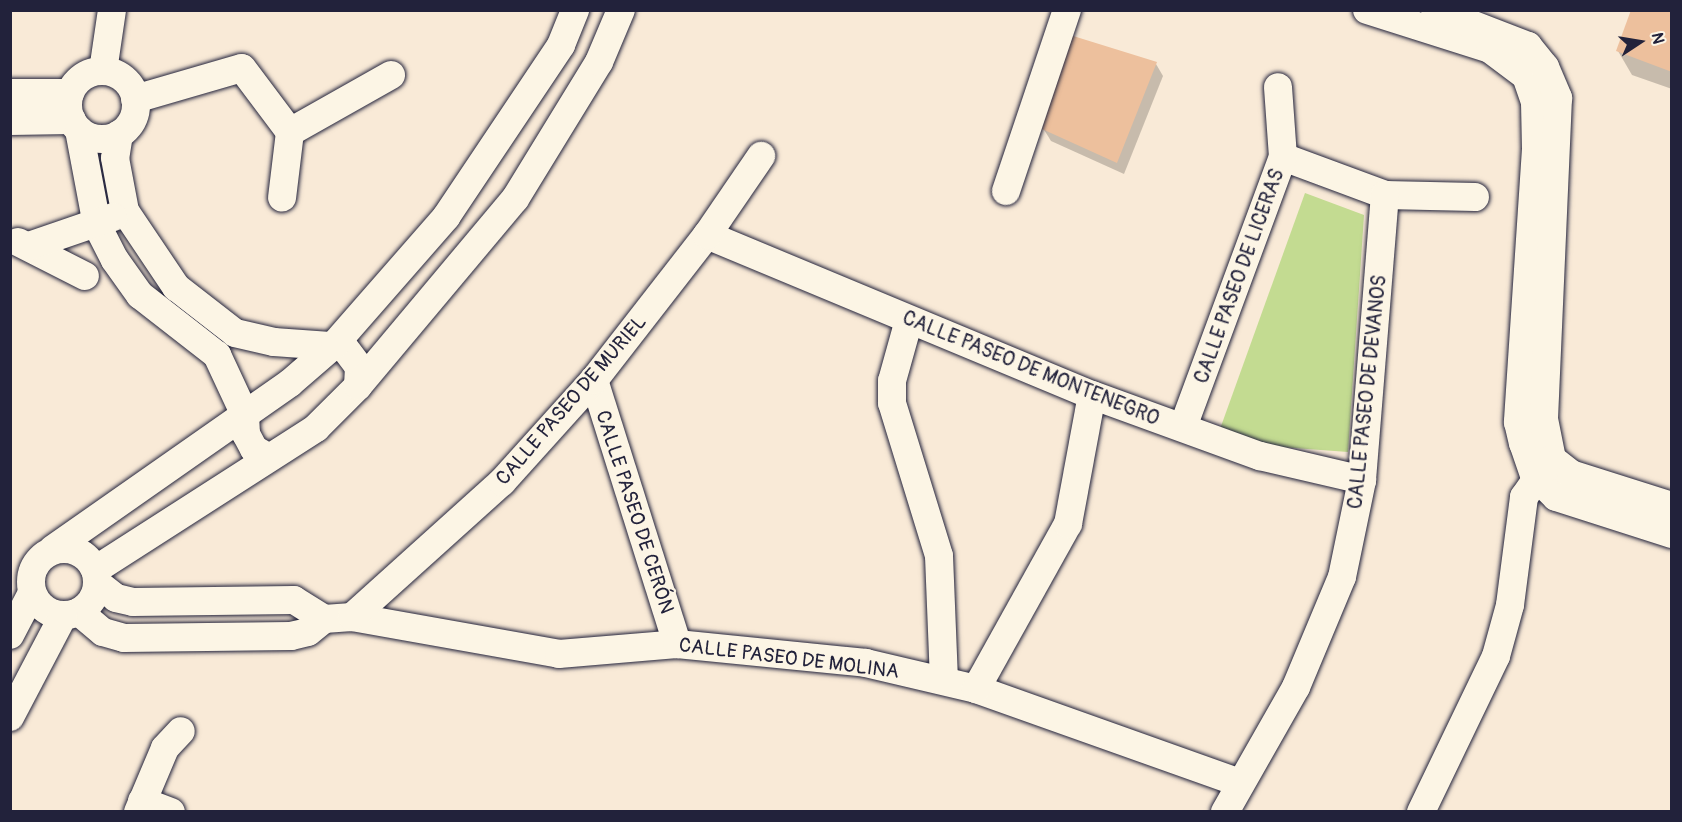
<!DOCTYPE html>
<meta charset="utf-8">
<style>
body{margin:0}
#map{position:relative;width:1682px;height:822px;overflow:hidden;background:#f9ead7;font-family:Pangolin,sans-serif}
div>[style]{position:absolute}
.green>*{inset:0;background:#c3db91}
.shadow>*{inset:0;background:#0003}
.building>*{inset:0;background:#edc09d}
.roads{filter:drop-shadow(0 0 2px #22223b) drop-shadow(0 0 2px #22223b)}
.minor>*{height:28px;margin:-14px;padding:0 14px;transform-origin:14px;border-radius:14px;background:#fcf5e5}
.minor>.ring{margin:-14px;padding:0;box-sizing:content-box;background:none;border:28px solid #fcf5e5;border-radius:50%}
span{translate:-50% -50%;white-space:nowrap;text-align:center;line-height:1.15;-webkit-text-stroke:4.5px #fcf5e5;paint-order:stroke}
.street-label{font-size:20px;color:#22223b}
.frame{position:absolute;inset:0;border:12px solid #22223b;pointer-events:none}
.north{position:absolute;left:1610px;top:12px;width:60px;height:60px;-webkit-text-stroke:4px #fcf5e5;paint-order:stroke;rotate:78deg;font-size:16px;font-weight:700;line-height:24px;text-align:center;color:#22223b}
.north::after{content:'';display:block;margin:auto;width:21px;height:27px;background:#22223b;clip-path:polygon(50% 0,100% 100%,50% 72%,0 100%)}
</style>
<div id="map">
<div class="green">
<div style="clip-path:polygon(1305px 193px,1364px 215px,1348px 452px,1268px 446px,1220px 429px)"></div>
</div>
<div class="shadow">
<div style="clip-path:polygon(1672px 10px,1672px 89px,1632px 75px,1618px 51px)"></div>
<div style="clip-path:polygon(1156px 64px,1163px 76px,1124px 174px,1051px 141px,1043px 128px)"></div>
</div>
<div class="building">
<div style="clip-path:polygon(1631px 10px,1672px 10px,1672px 72px,1616px 51px)"></div>
<div style="clip-path:polygon(1070px 35px,1157px 62px,1117px 163px,1042px 129px)"></div>
</div>
<div class="roads">
<div class="minor">
<div style="left:1367px;top:10px;width:129px;rotate:17.6deg"></div>
<div style="left:1490px;top:49px;width:45px;rotate:36.9deg"></div>
<div style="left:1526px;top:76px;width:28px;rotate:71deg"></div>
<div style="left:1535px;top:102px;width:47px;rotate:88.8deg"></div>
<div style="left:1536px;top:149px;width:274px;rotate:93.8deg"></div>
<div style="left:1518px;top:422px;width:22px;rotate:77deg"></div>
<div style="left:1523px;top:443px;width:34px;rotate:71deg"></div>
<div style="left:1534px;top:475px;width:31px;rotate:45deg"></div>
<div style="left:1556px;top:497px;width:122px;rotate:17.7deg"></div>
<div style="left:1435px;top:10px;width:100px;rotate:21.2deg"></div>
<div style="left:1528px;top:46px;width:27px;rotate:51deg"></div>
<div style="left:1545px;top:67px;width:34px;rotate:67deg"></div>
<div style="left:1558px;top:98px;width:321px;rotate:92.5deg"></div>
<div style="left:1544px;top:419px;width:41px;rotate:78.7deg"></div>
<div style="left:1552px;top:459px;width:24px;rotate:38deg"></div>
<div style="left:1571px;top:474px;width:106px;rotate:17.6deg"></div>
<div style="left:103px;top:71px;width:62px;rotate:-81.6deg"></div>
<div class="ring" style="left:68px;top:71px;width:40px;height:40px"></div>
<div style="left:10px;top:93px;width:60px"></div>
<div style="left:135px;top:99px;width:111px;rotate:-16.2deg"></div>
<div style="left:242px;top:68px;width:80px;rotate:53.1deg"></div>
<div style="left:290px;top:132px;width:66px;rotate:96.9deg"></div>
<div style="left:10px;top:121px;width:62px;rotate:-0.9deg"></div>
<div style="left:79px;top:130px;width:97px;rotate:79.3deg"></div>
<div style="left:97px;top:225px;width:39px;rotate:63deg"></div>
<div style="left:115px;top:260px;width:43px;rotate:54.5deg"></div>
<div style="left:140px;top:295px;width:98px;rotate:37.9deg"></div>
<div style="left:217px;top:355px;width:66px;rotate:65deg"></div>
<div style="left:245px;top:415px;width:19px;rotate:87deg"></div>
<div style="left:246px;top:434px;width:17px;rotate:62deg"></div>
<div style="left:254px;top:449px;width:16px;rotate:30deg"></div>
<div style="left:290px;top:132px;width:116px;rotate:-29.4deg"></div>
<div style="left:119px;top:134px;width:24px;rotate:99deg"></div>
<div style="left:115px;top:158px;width:54px;rotate:79.3deg"></div>
<div style="left:125px;top:211px;width:92px;rotate:56.1deg"></div>
<div style="left:176px;top:287px;width:75px;rotate:37.9deg"></div>
<div style="left:235px;top:333px;width:40px;rotate:13deg"></div>
<div style="left:274px;top:342px;width:70px;rotate:4.1deg"></div>
<div style="left:344px;top:347px;width:25px;rotate:53deg"></div>
<div style="left:359px;top:367px;width:19px;rotate:93deg"></div>
<div style="left:1283px;top:157px;width:109px;rotate:20.4deg"></div>
<div style="left:1385px;top:195px;width:90px;rotate:1.3deg"></div>
<div style="left:1006px;top:191px;width:191px;rotate:-71.4deg"></div>
<div style="left:707px;top:235px;width:417px;rotate:22.6deg"></div>
<div style="left:1092px;top:395px;width:179px;rotate:20deg"></div>
<div style="left:1260px;top:456px;width:105px;rotate:13.2deg"></div>
<div style="left:18px;top:242px;width:75px;rotate:26.9deg"></div>
<div style="left:29px;top:246px;width:89px;rotate:-19deg"></div>
<div style="left:909px;top:320px;width:63px;rotate:105.6deg"></div>
<div style="left:892px;top:381px;width:22px;rotate:90deg"></div>
<div style="left:892px;top:403px;width:160px;rotate:72.9deg"></div>
<div style="left:939px;top:556px;width:124px;rotate:87.7deg"></div>
<div style="left:594px;top:380px;width:277px;rotate:72.5deg"></div>
<div style="left:1183px;top:427px;width:288px;rotate:-69.7deg"></div>
<div style="left:1283px;top:157px;width:70px;rotate:-94.1deg"></div>
<div class="ring" style="left:31px;top:549px;width:38px;height:38px"></div>
<div style="left:53px;top:549px;width:289px;rotate:-35deg"></div>
<div style="left:290px;top:383px;width:60px;rotate:-40.9deg"></div>
<div style="left:335px;top:344px;width:169px;rotate:-48.8deg"></div>
<div style="left:446px;top:217px;width:207px;rotate:-56.2deg"></div>
<div style="left:561px;top:45px;width:38px;rotate:-68deg"></div>
<div style="left:95px;top:570px;width:263px;rotate:-32.7deg"></div>
<div style="left:316px;top:428px;width:59px;rotate:-45deg"></div>
<div style="left:358px;top:386px;width:244px;rotate:-50deg"></div>
<div style="left:515px;top:199px;width:161px;rotate:-58.5deg"></div>
<div style="left:599px;top:62px;width:56px;rotate:-67.1deg"></div>
<div style="left:97px;top:583px;width:24px;rotate:38deg"></div>
<div style="left:116px;top:598px;width:17px;rotate:13deg"></div>
<div style="left:133px;top:602px;width:161px;rotate:-0.7deg"></div>
<div style="left:294px;top:600px;width:36px;rotate:32deg"></div>
<div style="left:79px;top:612px;width:31px;rotate:40deg"></div>
<div style="left:103px;top:632px;width:22px;rotate:16deg"></div>
<div style="left:124px;top:638px;width:167px;rotate:-0.7deg"></div>
<div style="left:291px;top:636px;width:17px;rotate:-13deg"></div>
<div style="left:308px;top:632px;width:21px;rotate:-39deg"></div>
<div style="left:324px;top:619px;width:28px;rotate:-4deg"></div>
<div style="left:352px;top:617px;width:210px;rotate:10.1deg"></div>
<div style="left:559px;top:654px;width:118px;rotate:-4.8deg"></div>
<div style="left:677px;top:644px;width:190px;rotate:5.7deg"></div>
<div style="left:866px;top:663px;width:113px;rotate:13.3deg"></div>
<div style="left:976px;top:689px;width:280px;rotate:19.6deg"></div>
<div style="left:352px;top:617px;width:202px;rotate:-42deg"></div>
<div style="left:502px;top:482px;width:137px;rotate:-48deg"></div>
<div style="left:594px;top:380px;width:184px;rotate:-52.1deg"></div>
<div style="left:707px;top:235px;width:96px;rotate:-55.6deg"></div>
<div style="left:10px;top:635px;width:47px;rotate:-62.4deg"></div>
<div style="left:976px;top:689px;width:189px;rotate:-60.9deg"></div>
<div style="left:1068px;top:524px;width:131px;rotate:-79.5deg"></div>
<div style="left:10px;top:717px;width:114px;rotate:-62.3deg"></div>
<div style="left:142px;top:801px;width:31px;rotate:21deg"></div>
<div style="left:138px;top:812px;width:69px;rotate:-67.1deg"></div>
<div style="left:165px;top:748px;width:23px;rotate:-47deg"></div>
<div style="left:1225px;top:812px;width:144px;rotate:-60.4deg"></div>
<div style="left:1296px;top:687px;width:119px;rotate:-67.3deg"></div>
<div style="left:1342px;top:577px;width:99px;rotate:-78.3deg"></div>
<div style="left:1362px;top:480px;width:286px;rotate:-85.4deg"></div>
<div style="left:1421px;top:812px;width:173px;rotate:-64.3deg"></div>
<div style="left:1496px;top:656px;width:53px;rotate:-74.6deg"></div>
<div style="left:1510px;top:605px;width:109px;rotate:-82.6deg"></div>
<div style="left:1524px;top:497px;width:39px;rotate:-55deg"></div>
</div>
</div>
<div class="street-label">
<span style="left:1239px;top:276px;rotate:-70deg">CALLE PASEO DE LICERAS</span>
<span style="left:1031px;top:368px;rotate:22deg">CALLE PASEO DE MONTENEGRO</span>
<span style="left:1367px;top:392px;rotate:-84deg">CALLE PASEO DE DEVANOS</span>
<span style="left:571px;top:400px;rotate:-49deg">CALLE PASEO DE MURIEL</span>
<span style="left:635px;top:512px;rotate:72deg">CALLE PASEO DE CERÓN</span>
<span style="left:789px;top:658px;rotate:7deg">CALLE PASEO DE MOLINA</span>
</div>
<div class="frame"></div>
<div class="north">N</div>
</div>
